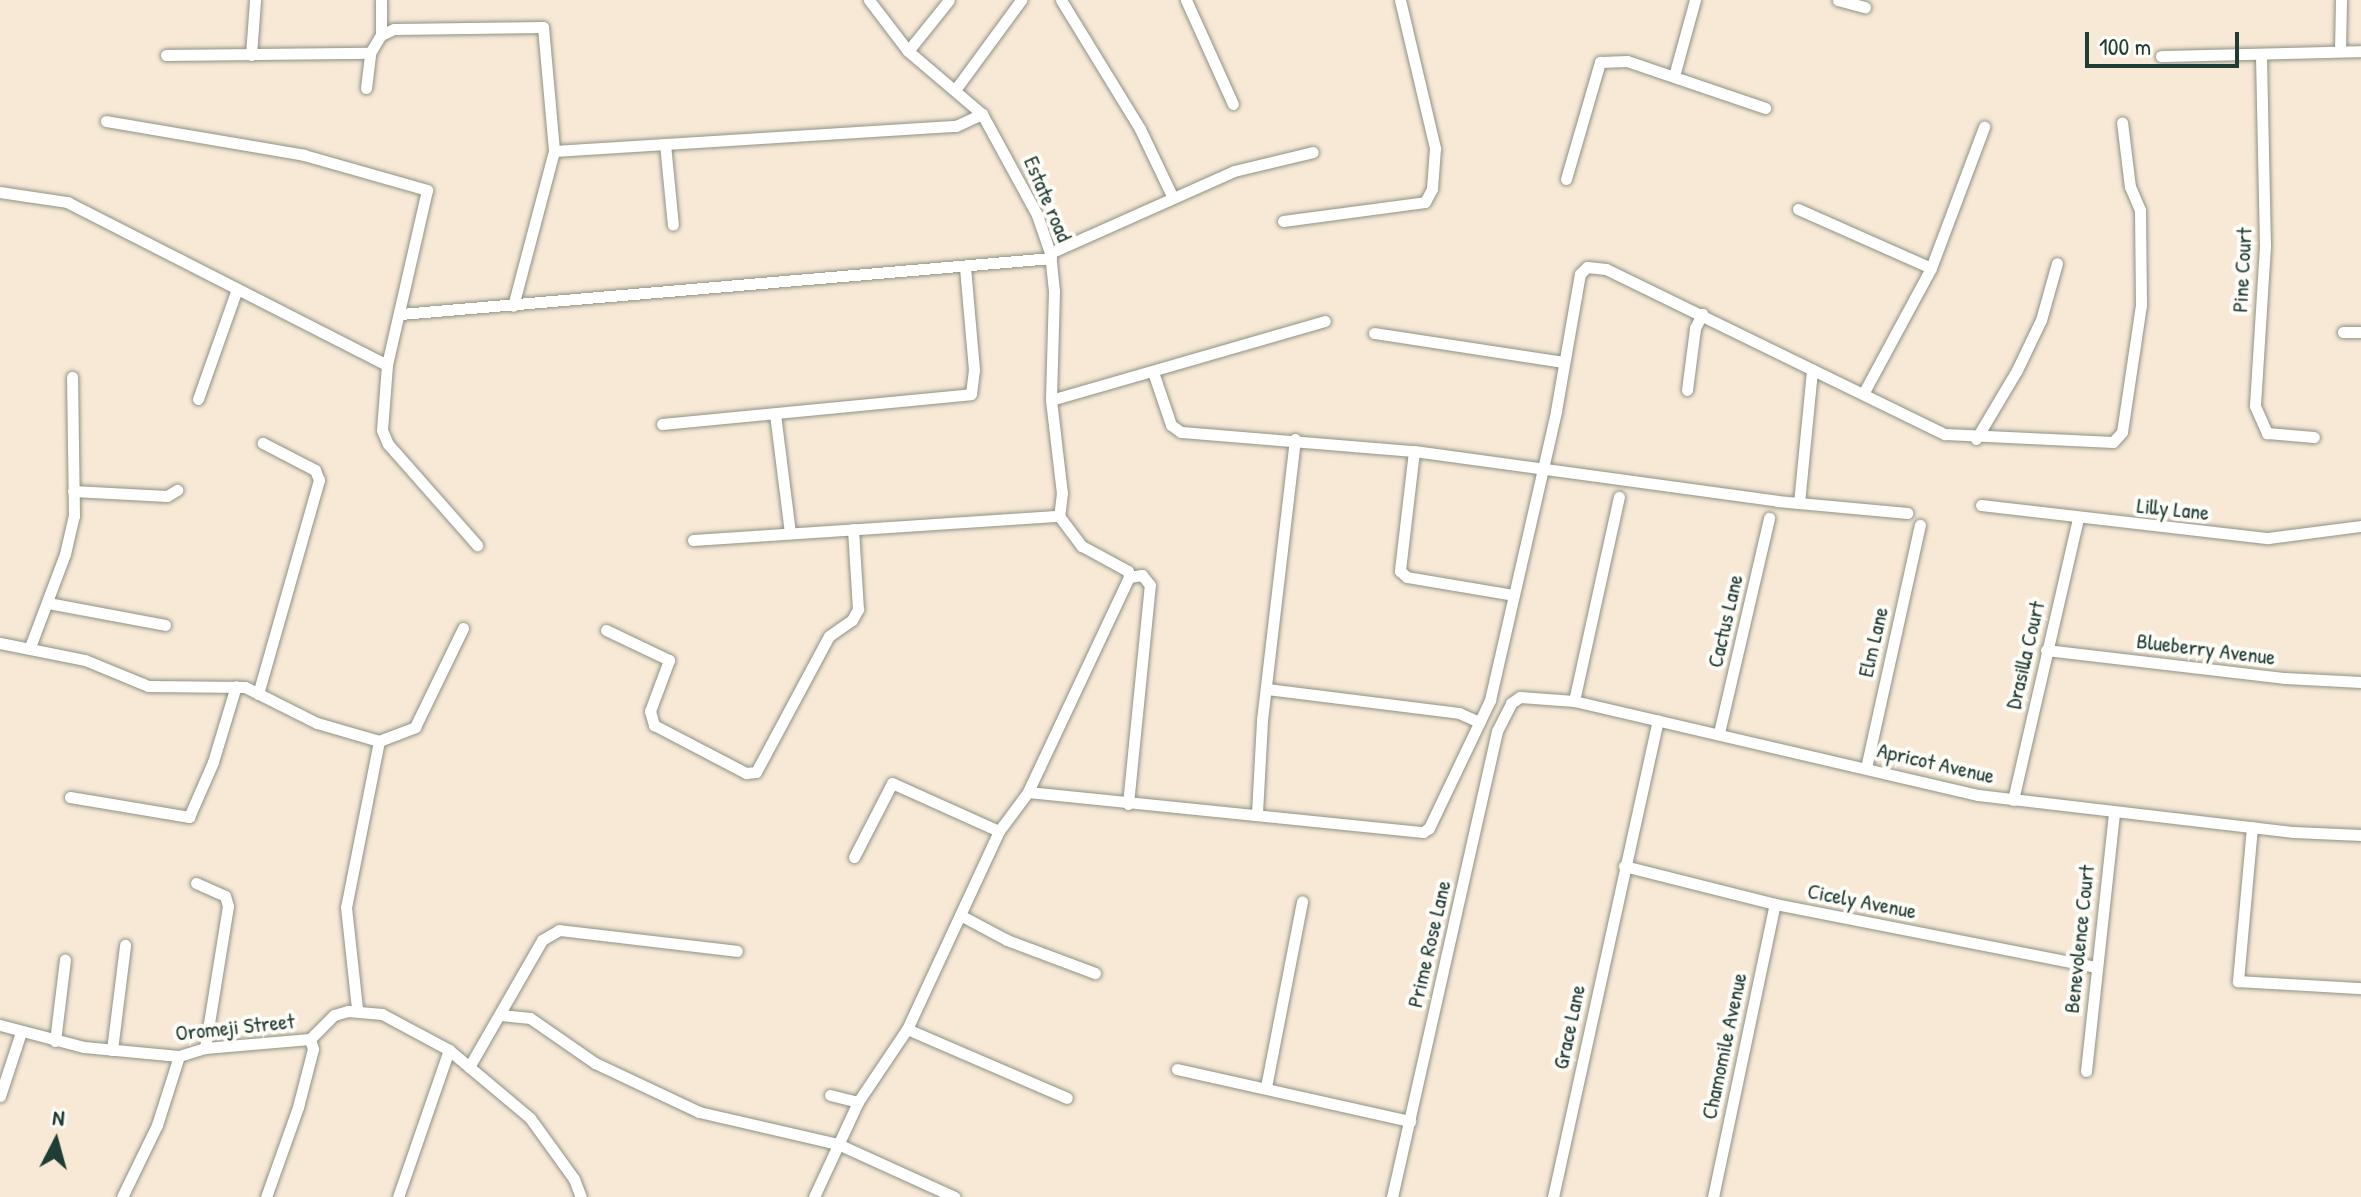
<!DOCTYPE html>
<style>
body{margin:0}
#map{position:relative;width:2361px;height:1197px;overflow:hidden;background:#f8e9d6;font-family:"Patrick Hand",sans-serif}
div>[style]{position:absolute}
.roads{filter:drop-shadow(0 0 2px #8c9385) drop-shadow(0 0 2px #8c9385)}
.street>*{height:11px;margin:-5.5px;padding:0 5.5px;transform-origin:5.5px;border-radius:5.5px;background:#fff}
span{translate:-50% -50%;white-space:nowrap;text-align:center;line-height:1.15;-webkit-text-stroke:8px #fdfcf7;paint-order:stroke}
.street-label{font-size:22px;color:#1f3d34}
.north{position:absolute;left:16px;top:1101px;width:80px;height:80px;-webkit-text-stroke:6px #fdfcf7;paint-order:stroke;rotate:6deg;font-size:22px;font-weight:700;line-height:32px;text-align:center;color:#1f3d34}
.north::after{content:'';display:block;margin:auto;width:28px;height:36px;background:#1f3d34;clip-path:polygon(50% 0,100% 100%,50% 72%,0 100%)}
.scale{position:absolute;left:2085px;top:32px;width:154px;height:36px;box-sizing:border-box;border:4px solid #1f3d34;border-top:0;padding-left:10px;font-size:24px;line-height:28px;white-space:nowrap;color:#1f3d34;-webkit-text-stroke:6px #fdfcf7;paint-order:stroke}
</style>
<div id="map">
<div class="roads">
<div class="street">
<div style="left:869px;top:0;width:64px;rotate:52.6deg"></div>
<div style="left:908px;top:51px;width:97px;rotate:40.4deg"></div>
<div style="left:982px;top:114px;width:115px;rotate:61.4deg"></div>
<div style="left:1037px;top:215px;width:40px;rotate:71.1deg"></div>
<div style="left:1050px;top:253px;width:38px;rotate:84deg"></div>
<div style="left:1054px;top:291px;width:109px;rotate:91.6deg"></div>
<div style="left:1051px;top:400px;width:94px;rotate:83.3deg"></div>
<div style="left:1062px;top:493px;width:23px;rotate:97deg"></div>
<div style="left:1061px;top:0;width:151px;rotate:58.5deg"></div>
<div style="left:1140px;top:129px;width:76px;rotate:64.4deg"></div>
<div style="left:1186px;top:0;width:114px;rotate:65.7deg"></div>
<div style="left:1838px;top:0;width:28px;rotate:15deg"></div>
<div style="left:381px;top:35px;width:35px;rotate:-90deg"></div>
<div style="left:908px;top:51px;width:65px;rotate:-51.2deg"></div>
<div style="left:2340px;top:51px;width:51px;rotate:-88.9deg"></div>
<div style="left:166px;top:55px;width:204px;rotate:-0.6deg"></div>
<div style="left:251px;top:55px;width:55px;rotate:-85.8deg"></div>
<div style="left:2161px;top:56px;width:200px;rotate:-1.4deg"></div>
<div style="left:2261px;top:56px;width:190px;rotate:88.8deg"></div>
<div style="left:2265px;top:246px;width:160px;rotate:93.6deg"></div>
<div style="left:2255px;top:406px;width:30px;rotate:66deg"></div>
<div style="left:2267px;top:433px;width:47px;rotate:4.9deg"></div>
<div style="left:1674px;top:76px;width:79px;rotate:-74.6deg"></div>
<div style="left:366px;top:88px;width:35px;rotate:-83deg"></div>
<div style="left:370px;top:53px;width:21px;rotate:-59deg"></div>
<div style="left:381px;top:35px;width:14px;rotate:-25deg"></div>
<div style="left:394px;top:29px;width:149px;rotate:-0.8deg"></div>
<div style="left:543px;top:27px;width:124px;rotate:84.9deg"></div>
<div style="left:554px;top:151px;width:160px;rotate:104.8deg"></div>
<div style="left:955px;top:90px;width:112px;rotate:-53.7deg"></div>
<div style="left:106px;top:121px;width:201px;rotate:9.7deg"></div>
<div style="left:304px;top:155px;width:128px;rotate:15.9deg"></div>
<div style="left:427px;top:190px;width:180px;rotate:102.9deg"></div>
<div style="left:387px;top:365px;width:65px;rotate:94.4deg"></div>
<div style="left:382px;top:430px;width:15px;rotate:67deg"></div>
<div style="left:388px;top:444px;width:135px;rotate:48.6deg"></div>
<div style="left:665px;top:144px;width:81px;rotate:84.4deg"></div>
<div style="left:554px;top:151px;width:403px;rotate:-3.6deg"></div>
<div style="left:956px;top:126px;width:29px;rotate:-25deg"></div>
<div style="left:1566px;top:179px;width:122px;rotate:-73.8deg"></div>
<div style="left:1600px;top:62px;width:27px;rotate:-2deg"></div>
<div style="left:1627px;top:61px;width:146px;rotate:18.8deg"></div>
<div style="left:0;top:192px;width:68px;rotate:8.5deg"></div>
<div style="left:67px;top:202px;width:359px;rotate:27deg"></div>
<div style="left:1798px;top:209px;width:145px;rotate:23.9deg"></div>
<div style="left:1283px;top:221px;width:143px;rotate:-7.6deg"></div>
<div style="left:1425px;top:202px;width:15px;rotate:-62deg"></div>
<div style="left:1432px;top:189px;width:41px;rotate:-85.8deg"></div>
<div style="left:1435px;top:148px;width:152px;rotate:-103.3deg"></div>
<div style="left:1050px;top:253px;width:201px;rotate:-24deg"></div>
<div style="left:1234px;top:171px;width:81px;rotate:-13.5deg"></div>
<div style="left:401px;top:314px;width:652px;rotate:-4.92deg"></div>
<div style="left:2343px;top:332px;width:18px"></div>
<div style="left:1374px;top:333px;width:191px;rotate:8.7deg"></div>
<div style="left:1153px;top:372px;width:56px;rotate:71.2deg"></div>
<div style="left:1171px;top:425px;width:12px;rotate:35deg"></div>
<div style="left:1181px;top:432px;width:234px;rotate:4.7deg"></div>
<div style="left:1414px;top:451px;width:366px;rotate:7.8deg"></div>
<div style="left:1777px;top:501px;width:131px;rotate:5.3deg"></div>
<div style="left:1687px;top:390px;width:63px;rotate:-82.6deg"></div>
<div style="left:1695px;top:328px;width:16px;rotate:-63deg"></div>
<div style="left:1863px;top:394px;width:143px;rotate:-61.6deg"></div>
<div style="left:1931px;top:268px;width:151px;rotate:-69.4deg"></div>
<div style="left:198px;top:399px;width:117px;rotate:-70.5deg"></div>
<div style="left:1051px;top:400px;width:285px;rotate:-16.1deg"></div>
<div style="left:775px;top:414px;width:120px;rotate:82.8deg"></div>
<div style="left:662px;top:424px;width:310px;rotate:-5.5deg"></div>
<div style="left:971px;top:394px;width:24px;rotate:-83deg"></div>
<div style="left:974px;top:370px;width:102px;rotate:-95deg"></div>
<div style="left:1976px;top:439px;width:80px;rotate:-59.3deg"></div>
<div style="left:2017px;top:370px;width:55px;rotate:-64.4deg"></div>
<div style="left:2041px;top:320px;width:59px;rotate:-74.3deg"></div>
<div style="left:1414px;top:451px;width:121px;rotate:96.7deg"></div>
<div style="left:1400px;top:571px;width:9px;rotate:41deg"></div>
<div style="left:1407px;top:577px;width:108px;rotate:9.6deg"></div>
<div style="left:73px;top:491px;width:94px;rotate:3deg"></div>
<div style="left:167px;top:496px;width:12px;rotate:-31deg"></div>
<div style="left:1799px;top:503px;width:134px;rotate:-84.4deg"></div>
<div style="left:1981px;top:505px;width:289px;rotate:6.6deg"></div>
<div style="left:2268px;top:538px;width:94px;rotate:-7.4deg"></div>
<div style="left:693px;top:540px;width:367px;rotate:-3.8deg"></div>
<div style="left:1059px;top:516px;width:38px;rotate:53deg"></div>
<div style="left:1082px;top:546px;width:52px;rotate:28.5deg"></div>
<div style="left:1128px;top:571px;width:6px;rotate:81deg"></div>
<div style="left:1129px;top:577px;width:238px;rotate:115.2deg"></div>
<div style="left:1028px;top:792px;width:49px;rotate:126.6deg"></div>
<div style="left:999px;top:831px;width:218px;rotate:114.9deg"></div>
<div style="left:907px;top:1029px;width:88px;rotate:123.9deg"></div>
<div style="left:858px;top:1102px;width:105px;rotate:114.9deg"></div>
<div style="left:48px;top:603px;width:119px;rotate:10.6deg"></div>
<div style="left:606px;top:630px;width:70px;rotate:25.5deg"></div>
<div style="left:669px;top:660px;width:54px;rotate:110.4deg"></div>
<div style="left:650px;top:711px;width:15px;rotate:74deg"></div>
<div style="left:654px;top:725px;width:104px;rotate:27.6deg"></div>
<div style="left:746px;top:773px;width:10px;rotate:-6deg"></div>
<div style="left:756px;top:772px;width:154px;rotate:-61.8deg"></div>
<div style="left:829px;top:636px;width:28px;rotate:-35deg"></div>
<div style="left:852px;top:620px;width:13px;rotate:-61deg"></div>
<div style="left:858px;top:609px;width:80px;rotate:-93.6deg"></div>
<div style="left:0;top:643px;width:87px;rotate:11.3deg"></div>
<div style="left:85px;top:660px;width:68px;rotate:22.4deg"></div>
<div style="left:148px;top:686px;width:97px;rotate:0.6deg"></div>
<div style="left:245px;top:687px;width:80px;rotate:26.6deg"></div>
<div style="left:317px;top:723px;width:65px;rotate:16.2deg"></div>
<div style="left:379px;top:741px;width:169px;rotate:101.2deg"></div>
<div style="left:346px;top:907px;width:103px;rotate:83.8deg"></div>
<div style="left:30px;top:647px;width:99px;rotate:-69.4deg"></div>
<div style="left:65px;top:554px;width:39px;rotate:-77deg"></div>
<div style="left:74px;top:516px;width:139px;rotate:-90.8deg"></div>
<div style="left:2046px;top:650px;width:241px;rotate:6.7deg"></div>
<div style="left:2285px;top:678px;width:76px;rotate:3deg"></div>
<div style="left:1267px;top:689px;width:193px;rotate:7.1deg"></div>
<div style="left:1459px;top:713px;width:22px;rotate:24deg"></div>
<div style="left:258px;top:694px;width:223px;rotate:-74.1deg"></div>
<div style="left:319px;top:480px;width:11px;rotate:-112deg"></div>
<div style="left:315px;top:470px;width:59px;rotate:-152.6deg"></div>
<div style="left:1574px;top:701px;width:209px;rotate:-77.6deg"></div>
<div style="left:1719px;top:733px;width:221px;rotate:-76.9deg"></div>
<div style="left:379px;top:741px;width:39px;rotate:-21deg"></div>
<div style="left:415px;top:727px;width:110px;rotate:-64.1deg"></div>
<div style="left:1866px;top:768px;width:249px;rotate:-77.5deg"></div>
<div style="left:1028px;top:792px;width:397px;rotate:5.8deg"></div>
<div style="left:1423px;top:832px;width:7px;rotate:-34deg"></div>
<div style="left:1429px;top:828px;width:142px;rotate:-64.5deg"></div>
<div style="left:1490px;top:700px;width:296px;rotate:-77.1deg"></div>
<div style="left:1556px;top:411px;width:139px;rotate:-80.1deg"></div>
<div style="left:1580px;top:274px;width:10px;rotate:-45deg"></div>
<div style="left:1587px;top:267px;width:19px;rotate:6deg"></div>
<div style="left:1606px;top:269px;width:377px;rotate:26deg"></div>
<div style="left:1945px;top:434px;width:168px;rotate:2.7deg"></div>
<div style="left:2113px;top:442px;width:13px;rotate:-48deg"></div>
<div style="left:2122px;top:432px;width:128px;rotate:-81.5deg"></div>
<div style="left:2141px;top:305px;width:95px;rotate:-90.6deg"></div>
<div style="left:2140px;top:210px;width:25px;rotate:-113deg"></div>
<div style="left:2130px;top:187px;width:65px;rotate:-97deg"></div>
<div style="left:70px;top:797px;width:121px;rotate:9.5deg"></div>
<div style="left:189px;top:817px;width:60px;rotate:-66.4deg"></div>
<div style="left:213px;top:762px;width:79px;rotate:-73.2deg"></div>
<div style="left:2013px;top:800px;width:288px;rotate:-77deg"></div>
<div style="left:1128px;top:804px;width:220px;rotate:-84.3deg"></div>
<div style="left:1150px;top:585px;width:13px;rotate:-129deg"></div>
<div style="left:1142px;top:575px;width:13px;rotate:171deg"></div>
<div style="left:1257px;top:813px;width:93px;rotate:-86.9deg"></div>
<div style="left:1262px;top:720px;width:283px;rotate:-83.3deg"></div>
<div style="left:2252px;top:827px;width:155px;rotate:95.2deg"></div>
<div style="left:2238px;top:981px;width:123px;rotate:3.3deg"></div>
<div style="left:854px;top:857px;width:83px;rotate:-62.8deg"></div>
<div style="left:892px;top:783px;width:117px;rotate:24.2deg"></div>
<div style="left:1624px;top:866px;width:156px;rotate:14.1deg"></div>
<div style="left:1775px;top:904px;width:326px;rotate:11.1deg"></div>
<div style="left:196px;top:883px;width:32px;rotate:24deg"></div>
<div style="left:225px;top:896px;width:10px;rotate:73deg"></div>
<div style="left:228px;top:906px;width:144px;rotate:99.2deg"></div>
<div style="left:960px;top:915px;width:53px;rotate:28deg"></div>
<div style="left:1007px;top:940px;width:94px;rotate:20.6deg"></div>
<div style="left:501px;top:1015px;width:29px;rotate:6deg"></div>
<div style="left:530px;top:1018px;width:79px;rotate:34.7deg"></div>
<div style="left:595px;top:1063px;width:115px;rotate:25.2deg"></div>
<div style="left:699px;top:1112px;width:143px;rotate:13deg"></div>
<div style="left:838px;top:1144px;width:128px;rotate:24.4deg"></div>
<div style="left:0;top:1025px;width:87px;rotate:14.7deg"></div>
<div style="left:84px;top:1047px;width:95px;rotate:5.4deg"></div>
<div style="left:179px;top:1056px;width:27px;rotate:-17deg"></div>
<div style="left:205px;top:1048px;width:105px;rotate:-4.9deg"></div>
<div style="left:310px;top:1039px;width:34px;rotate:-45deg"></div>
<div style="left:334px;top:1015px;width:15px;rotate:-16deg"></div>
<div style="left:348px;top:1011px;width:34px;rotate:5deg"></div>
<div style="left:382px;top:1014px;width:76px;rotate:28.2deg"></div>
<div style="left:449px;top:1050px;width:106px;rotate:40deg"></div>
<div style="left:530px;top:1118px;width:75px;rotate:54.2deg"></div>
<div style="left:574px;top:1179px;width:19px;rotate:69deg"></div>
<div style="left:907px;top:1029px;width:174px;rotate:23.3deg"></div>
<div style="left:55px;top:1041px;width:82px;rotate:-83deg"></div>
<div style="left:112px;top:1050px;width:106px;rotate:-82.9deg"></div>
<div style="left:469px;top:1067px;width:146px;rotate:-60.1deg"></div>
<div style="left:542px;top:940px;width:20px;rotate:-30deg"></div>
<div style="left:559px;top:930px;width:179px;rotate:6.7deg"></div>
<div style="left:1177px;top:1069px;width:239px;rotate:12.6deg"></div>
<div style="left:2086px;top:1071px;width:261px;rotate:-83.8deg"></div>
<div style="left:1266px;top:1087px;width:189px;rotate:-79deg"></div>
<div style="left:830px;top:1095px;width:29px;rotate:14deg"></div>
<div style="left:0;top:1096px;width:67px;rotate:-71.8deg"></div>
<div style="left:122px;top:1197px;width:80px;rotate:-64.1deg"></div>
<div style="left:157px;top:1125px;width:72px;rotate:-72.3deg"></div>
<div style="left:266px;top:1197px;width:96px;rotate:-70.4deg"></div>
<div style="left:298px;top:1107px;width:60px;rotate:-75.5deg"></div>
<div style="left:313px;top:1049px;width:10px;rotate:-107deg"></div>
<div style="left:398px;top:1197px;width:156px;rotate:-70.9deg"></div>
<div style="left:1392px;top:1197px;width:478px;rotate:-77.3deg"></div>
<div style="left:1497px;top:731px;width:31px;rotate:-63deg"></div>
<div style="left:1511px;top:703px;width:11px;rotate:-34deg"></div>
<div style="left:1520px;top:697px;width:54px;rotate:4.2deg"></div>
<div style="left:1574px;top:701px;width:415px;rotate:13.1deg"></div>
<div style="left:1978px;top:795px;width:318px;rotate:6.7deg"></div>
<div style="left:2294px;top:832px;width:67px;rotate:2.6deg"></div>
<div style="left:1553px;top:1197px;width:488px;rotate:-77.6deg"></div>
<div style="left:1713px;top:1197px;width:299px;rotate:-78.1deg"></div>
</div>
</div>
<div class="street-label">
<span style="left:1048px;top:199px;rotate:67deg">Estate road</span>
<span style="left:2242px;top:270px;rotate:-87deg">Pine Court</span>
<span style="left:2173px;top:509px;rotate:6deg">Lilly Lane</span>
<span style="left:1725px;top:621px;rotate:-77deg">Cactus Lane</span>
<span style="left:1873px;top:642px;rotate:-77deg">Elm Lane</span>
<span style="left:2206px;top:649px;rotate:7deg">Blueberry Avenue</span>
<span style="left:2025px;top:655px;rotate:-77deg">Drasilla Court</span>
<span style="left:1936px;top:763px;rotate:13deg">Apricot Avenue</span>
<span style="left:1862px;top:901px;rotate:11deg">Cicely Avenue</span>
<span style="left:2079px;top:939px;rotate:-84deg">Benevolence Court</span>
<span style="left:1429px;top:944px;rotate:-77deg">Prime Rose Lane</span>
<span style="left:235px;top:1027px;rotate:-6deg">Oromeji Street</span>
<span style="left:1569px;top:1027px;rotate:-78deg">Grace Lane</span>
<span style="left:1724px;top:1046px;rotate:-78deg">Chamomile Avenue</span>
</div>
<div class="north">N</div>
<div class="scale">100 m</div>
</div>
